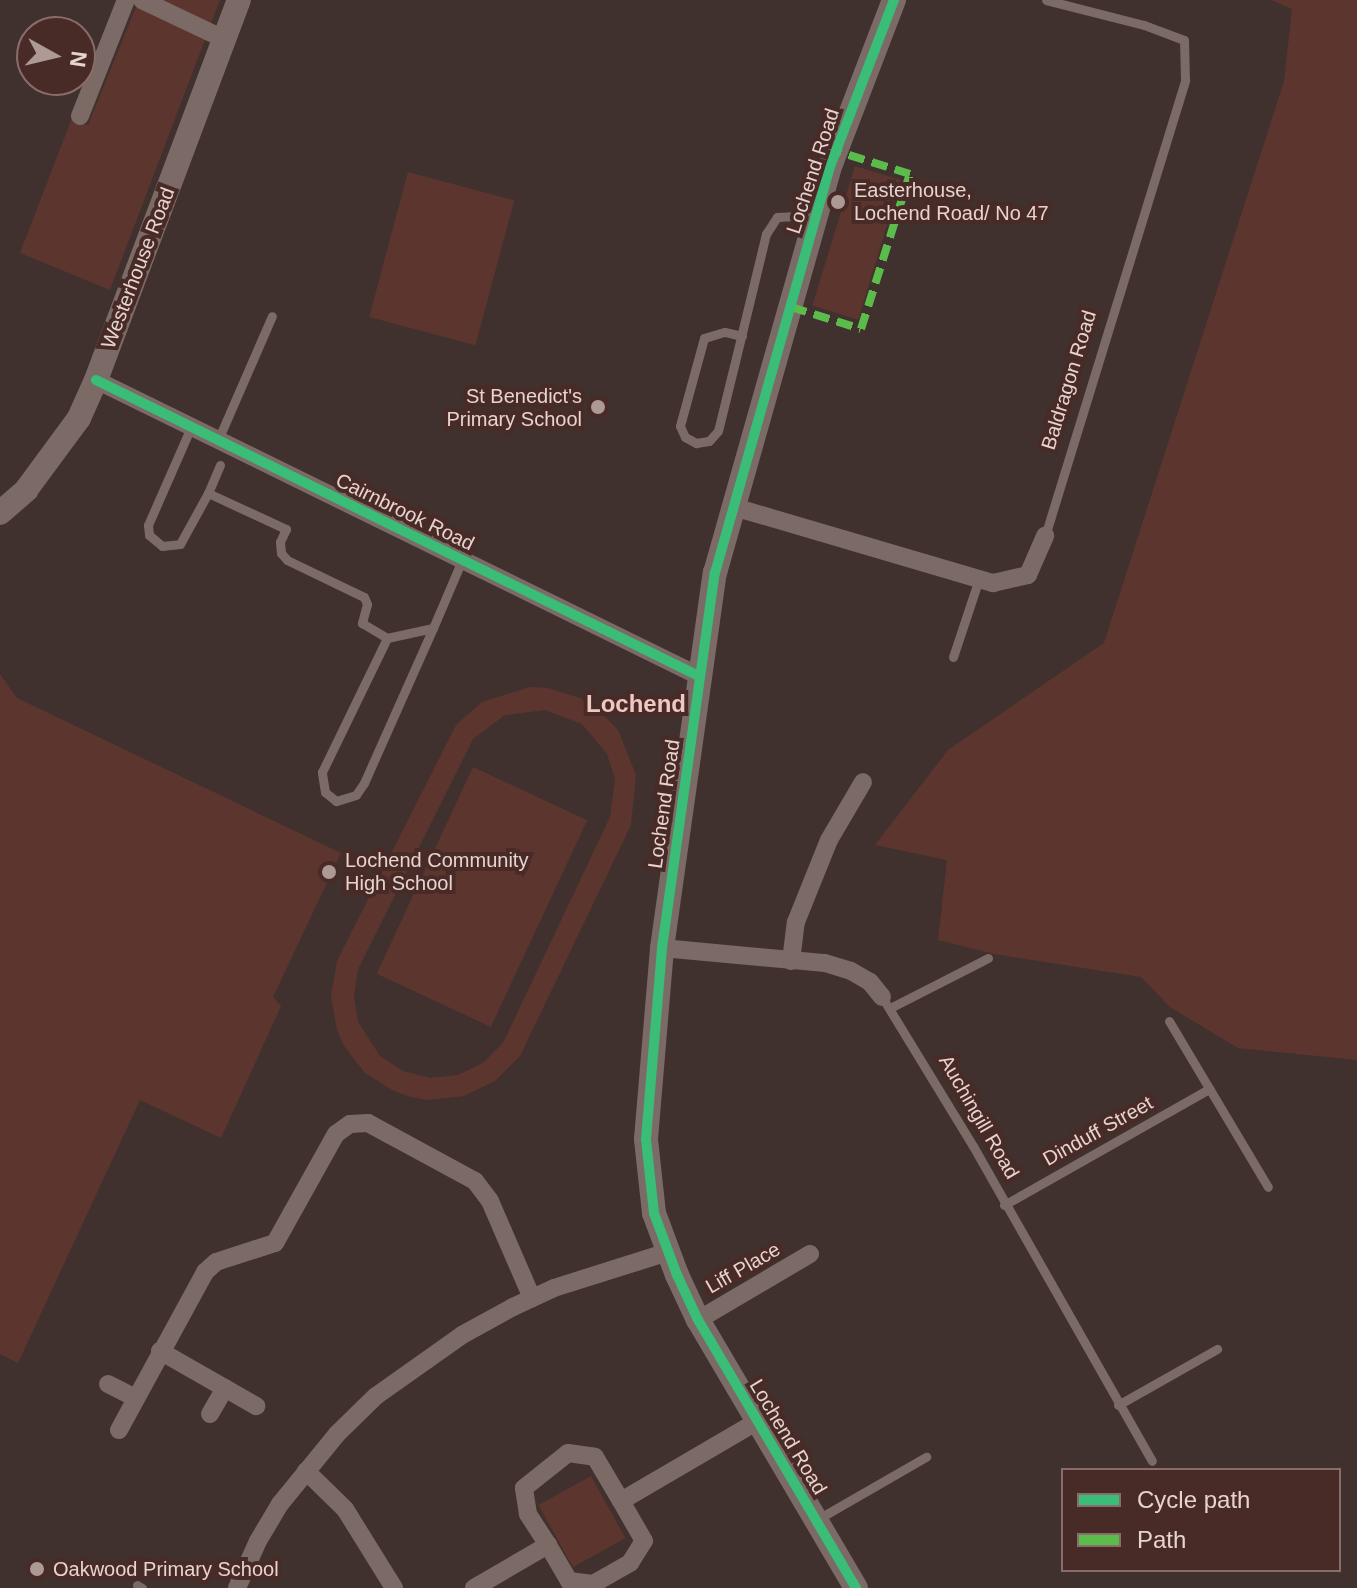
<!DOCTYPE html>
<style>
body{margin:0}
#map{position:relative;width:1357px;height:1588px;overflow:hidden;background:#40312e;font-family:Arial,sans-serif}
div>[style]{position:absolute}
.green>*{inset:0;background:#5d352f;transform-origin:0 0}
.service>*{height:9px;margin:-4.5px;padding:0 4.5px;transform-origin:4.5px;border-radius:4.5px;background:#7c6a67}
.minor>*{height:18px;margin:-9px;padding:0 9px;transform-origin:9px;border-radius:9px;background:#7c6a67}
.tertiary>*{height:24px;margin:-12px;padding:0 12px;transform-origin:12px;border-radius:12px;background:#7c6a67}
.quiet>*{height:8px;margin-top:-4px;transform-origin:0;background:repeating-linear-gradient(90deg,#5cbc4b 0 16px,transparent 0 24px)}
.cycleway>*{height:10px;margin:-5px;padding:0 5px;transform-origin:5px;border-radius:5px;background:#3abd76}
.dots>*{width:22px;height:22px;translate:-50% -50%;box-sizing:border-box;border:4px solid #482b26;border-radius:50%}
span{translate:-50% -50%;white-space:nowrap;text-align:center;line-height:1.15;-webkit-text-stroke:8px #482b26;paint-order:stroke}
.street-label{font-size:20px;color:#e7d3d0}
.poi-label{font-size:20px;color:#e7d3d0}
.left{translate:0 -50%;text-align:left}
.right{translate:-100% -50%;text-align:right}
.quarter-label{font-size:24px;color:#efc8c1;font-weight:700}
.legend{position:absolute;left:1061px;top:1468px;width:280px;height:104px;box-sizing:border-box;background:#482b26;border:2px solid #886e6a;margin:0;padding:10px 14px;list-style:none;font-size:24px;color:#e7d3d0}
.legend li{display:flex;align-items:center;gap:16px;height:40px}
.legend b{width:40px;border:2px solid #886e6a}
.north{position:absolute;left:16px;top:16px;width:80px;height:80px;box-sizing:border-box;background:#482b26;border:2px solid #886e6a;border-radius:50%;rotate:98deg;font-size:22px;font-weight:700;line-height:32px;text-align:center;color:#e7d3d0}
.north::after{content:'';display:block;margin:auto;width:28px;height:36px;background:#ad9a97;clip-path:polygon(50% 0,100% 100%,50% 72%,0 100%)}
</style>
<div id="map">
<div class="green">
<div style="clip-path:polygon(139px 0,220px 0,110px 290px,20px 253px,72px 118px,88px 125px)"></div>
<div style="clip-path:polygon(1271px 0,1357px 0,1357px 1060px,1238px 1048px,1170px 1007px,1141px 977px,994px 954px,938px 940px,947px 860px,875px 845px,948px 750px,1104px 643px,1284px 81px,1292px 9px)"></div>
<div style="left:855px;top:166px;width:48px;height:146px;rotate:17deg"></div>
<div style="left:408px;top:172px;width:110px;height:150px;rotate:15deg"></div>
<div style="clip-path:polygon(0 674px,17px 698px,341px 853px,273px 997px,281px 1006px,221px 1138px,140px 1100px,18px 1363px,0 1354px)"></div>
<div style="clip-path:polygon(evenodd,530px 687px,548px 688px,580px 698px,595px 706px,618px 730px,636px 775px,631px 825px,520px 1056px,495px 1081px,464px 1096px,428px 1100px,411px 1097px,394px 1091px,365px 1073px,344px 1046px,337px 1030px,331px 996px,337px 961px,456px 725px,482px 702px,530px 687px,545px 710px,582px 724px,607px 754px,615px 779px,610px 817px,503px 1043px,483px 1063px,458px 1075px,430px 1078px,403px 1071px,380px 1056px,358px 1022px,354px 996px,358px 969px,473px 739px,505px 715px,545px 710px)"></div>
<div style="left:473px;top:767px;width:126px;height:228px;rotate:25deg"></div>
<div style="left:591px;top:1476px;width:71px;height:60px;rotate:61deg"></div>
</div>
<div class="service">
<div style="left:742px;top:336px;width:18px;rotate:-167deg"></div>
<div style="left:724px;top:332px;width:21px;rotate:163deg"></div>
<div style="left:704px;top:338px;width:91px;rotate:105.3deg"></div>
<div style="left:680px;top:426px;width:12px;rotate:66deg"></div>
<div style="left:685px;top:437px;width:13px;rotate:29deg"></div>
<div style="left:696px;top:443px;width:13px;rotate:-9deg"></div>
<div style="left:709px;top:441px;width:13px;rotate:-48deg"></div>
<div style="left:718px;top:431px;width:67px;rotate:-76.2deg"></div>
<div style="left:734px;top:366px;width:136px;rotate:-76.4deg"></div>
<div style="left:766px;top:234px;width:20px;rotate:-57deg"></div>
<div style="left:777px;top:217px;width:20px;rotate:-3deg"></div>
<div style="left:797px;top:216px;width:19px;rotate:16deg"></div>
<div style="left:191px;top:427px;width:107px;rotate:113.7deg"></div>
<div style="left:148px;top:525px;width:10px;rotate:84deg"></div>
<div style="left:149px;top:535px;width:17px;rotate:40deg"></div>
<div style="left:162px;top:546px;width:18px;rotate:-6deg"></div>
<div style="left:180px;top:544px;width:58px;rotate:-61.2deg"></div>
<div style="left:218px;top:440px;width:135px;rotate:-66.5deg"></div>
<div style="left:220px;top:465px;width:30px;rotate:113deg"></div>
<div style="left:208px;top:493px;width:86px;rotate:24.8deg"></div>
<div style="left:286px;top:529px;width:14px;rotate:115deg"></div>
<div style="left:280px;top:542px;width:11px;rotate:85deg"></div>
<div style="left:281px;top:553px;width:9px;rotate:49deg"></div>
<div style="left:287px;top:560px;width:85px;rotate:25.7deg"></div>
<div style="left:364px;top:597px;width:8px;rotate:67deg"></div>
<div style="left:367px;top:604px;width:20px;rotate:105deg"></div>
<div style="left:362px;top:623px;width:29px;rotate:31deg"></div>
<div style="left:1045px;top:536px;width:477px;rotate:-72.9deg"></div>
<div style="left:1185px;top:80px;width:40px;rotate:-91.4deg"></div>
<div style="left:1184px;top:40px;width:43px;rotate:-159.4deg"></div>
<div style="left:1144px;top:25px;width:101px;rotate:-165.7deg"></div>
<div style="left:433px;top:628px;width:170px;rotate:114deg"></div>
<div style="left:364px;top:783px;width:14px;rotate:124deg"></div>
<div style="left:356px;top:795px;width:21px;rotate:163deg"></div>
<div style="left:336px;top:801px;width:14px;rotate:-141deg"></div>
<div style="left:325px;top:792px;width:20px;rotate:-99deg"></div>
<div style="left:322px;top:772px;width:149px;rotate:-64.1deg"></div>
<div style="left:387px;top:638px;width:47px;rotate:-12.3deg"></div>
<div style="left:433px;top:628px;width:74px;rotate:-66.9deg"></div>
<div style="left:953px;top:657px;width:82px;rotate:-71.6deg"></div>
<div style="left:882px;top:997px;width:175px;rotate:58.6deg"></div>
<div style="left:973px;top:1146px;width:362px;rotate:60.4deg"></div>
<div style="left:890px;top:1008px;width:110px;rotate:-27deg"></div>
<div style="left:1169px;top:1021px;width:193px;rotate:59.2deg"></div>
<div style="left:1004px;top:1205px;width:236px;rotate:-29.5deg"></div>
<div style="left:1118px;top:1405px;width:114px;rotate:-29.5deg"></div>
<div style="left:818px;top:1519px;width:125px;rotate:-29.9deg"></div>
<div style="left:137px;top:1585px;width:6px;rotate:31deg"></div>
</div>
<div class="minor">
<div style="left:142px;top:0;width:91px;rotate:25.4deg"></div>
<div style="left:80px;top:116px;width:125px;rotate:-68.4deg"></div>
<div style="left:96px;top:380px;width:672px;rotate:26.15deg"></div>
<div style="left:734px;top:507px;width:270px;rotate:16.4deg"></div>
<div style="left:993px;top:583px;width:36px;rotate:-13deg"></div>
<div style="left:1028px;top:575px;width:43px;rotate:-66.4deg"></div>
<div style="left:662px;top:948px;width:164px;rotate:5.3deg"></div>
<div style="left:825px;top:963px;width:27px;rotate:17deg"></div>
<div style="left:851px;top:971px;width:22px;rotate:30deg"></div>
<div style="left:870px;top:982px;width:19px;rotate:51deg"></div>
<div style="left:791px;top:961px;width:39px;rotate:-83deg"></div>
<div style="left:796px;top:922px;width:88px;rotate:-68.1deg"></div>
<div style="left:829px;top:840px;width:67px;rotate:-59.6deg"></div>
<div style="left:698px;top:1320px;width:130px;rotate:-30.5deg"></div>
<div style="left:160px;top:1351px;width:111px;rotate:29.8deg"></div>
<div style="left:108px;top:1384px;width:31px;rotate:27deg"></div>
<div style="left:210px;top:1414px;width:30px;rotate:-60deg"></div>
<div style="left:119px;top:1430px;width:180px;rotate:-61.4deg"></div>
<div style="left:205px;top:1272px;width:15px;rotate:-42deg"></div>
<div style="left:216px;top:1262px;width:62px;rotate:-17.9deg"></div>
<div style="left:275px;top:1243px;width:125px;rotate:-60.8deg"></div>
<div style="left:336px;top:1134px;width:17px;rotate:-36deg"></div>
<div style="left:350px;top:1124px;width:18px;rotate:-3deg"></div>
<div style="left:368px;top:1123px;width:122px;rotate:28.5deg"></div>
<div style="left:475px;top:1181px;width:25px;rotate:53deg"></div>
<div style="left:490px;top:1201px;width:106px;rotate:66.6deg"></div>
<div style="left:306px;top:1471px;width:54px;rotate:44.3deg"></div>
<div style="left:345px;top:1509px;width:93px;rotate:58.2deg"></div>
<div style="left:548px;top:1545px;width:37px;rotate:-123deg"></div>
<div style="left:528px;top:1514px;width:26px;rotate:-99deg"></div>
<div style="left:524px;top:1488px;width:56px;rotate:-38.5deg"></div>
<div style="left:568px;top:1453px;width:27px;rotate:8deg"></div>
<div style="left:595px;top:1457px;width:51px;rotate:59.4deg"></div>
<div style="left:237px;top:1588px;width:51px;rotate:-65.9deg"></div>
<div style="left:258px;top:1541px;width:43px;rotate:-59.3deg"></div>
<div style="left:280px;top:1504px;width:90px;rotate:-50.8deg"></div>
<div style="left:337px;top:1434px;width:54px;rotate:-44.3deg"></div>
<div style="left:376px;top:1396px;width:105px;rotate:-35.3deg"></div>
<div style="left:462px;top:1335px;width:58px;rotate:-28.8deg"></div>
<div style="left:513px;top:1307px;width:45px;rotate:-24.9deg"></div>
<div style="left:554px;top:1288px;width:120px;rotate:-17.5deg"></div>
<div style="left:474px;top:1588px;width:86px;rotate:-30.2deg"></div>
<div style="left:548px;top:1545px;width:42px;rotate:59.7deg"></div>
<div style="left:569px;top:1581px;width:24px;rotate:7deg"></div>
<div style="left:593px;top:1584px;width:43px;rotate:-29.6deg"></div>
<div style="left:630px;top:1563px;width:26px;rotate:-58deg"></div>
<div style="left:644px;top:1541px;width:46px;rotate:-119.9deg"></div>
<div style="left:621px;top:1501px;width:159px;rotate:-30.3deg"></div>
</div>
<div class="tertiary">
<div style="left:0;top:513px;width:35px;rotate:-41deg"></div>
<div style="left:26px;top:490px;width:89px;rotate:-53.6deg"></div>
<div style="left:79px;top:418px;width:42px;rotate:-65.9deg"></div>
<div style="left:96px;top:380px;width:406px;rotate:-69.4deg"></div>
<div style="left:856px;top:1588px;width:311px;rotate:-120.5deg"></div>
<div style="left:698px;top:1320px;width:50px;rotate:-115deg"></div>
<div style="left:677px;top:1275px;width:66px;rotate:-110.4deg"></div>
<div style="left:654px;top:1213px;width:74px;rotate:-96.2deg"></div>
<div style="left:646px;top:1139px;width:192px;rotate:-85.2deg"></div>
<div style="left:662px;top:948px;width:379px;rotate:-82deg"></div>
<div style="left:715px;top:573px;width:425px;rotate:-74.2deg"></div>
<div style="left:831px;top:164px;width:176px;rotate:-69deg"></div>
</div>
<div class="quiet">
<div style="left:791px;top:307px;width:73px;rotate:17.4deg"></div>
<div style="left:861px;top:329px;width:163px;rotate:-72.5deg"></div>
<div style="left:910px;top:174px;width:77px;rotate:-162.7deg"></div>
</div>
<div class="cycleway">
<div style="left:96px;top:380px;width:672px;rotate:26.15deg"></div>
<div style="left:856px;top:1588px;width:311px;rotate:-120.5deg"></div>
<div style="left:698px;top:1320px;width:50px;rotate:-115deg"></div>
<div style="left:677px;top:1275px;width:66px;rotate:-110.4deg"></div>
<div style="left:654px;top:1213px;width:74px;rotate:-96.2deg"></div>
<div style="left:646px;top:1139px;width:192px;rotate:-85.2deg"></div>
<div style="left:662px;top:948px;width:379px;rotate:-82deg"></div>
<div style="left:715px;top:573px;width:425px;rotate:-74.2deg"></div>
<div style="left:831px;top:164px;width:176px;rotate:-69deg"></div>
</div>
<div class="dots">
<div style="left:838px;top:202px;background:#ad9a97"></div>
<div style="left:598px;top:407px;background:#ad9a97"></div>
<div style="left:329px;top:872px;background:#ad9a97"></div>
<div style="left:37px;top:1569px;background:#ad9a97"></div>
</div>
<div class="street-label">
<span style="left:813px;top:171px;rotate:-72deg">Lochend Road</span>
<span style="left:138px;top:268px;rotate:-69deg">Westerhouse Road</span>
<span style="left:1069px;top:380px;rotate:-73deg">Baldragon Road</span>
<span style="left:405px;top:512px;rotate:26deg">Cairnbrook Road</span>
<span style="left:664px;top:804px;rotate:-82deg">Lochend Road</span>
<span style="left:979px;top:1117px;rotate:60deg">Auchingill Road</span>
<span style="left:1098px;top:1131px;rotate:-29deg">Dinduff Street</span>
<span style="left:743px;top:1268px;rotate:-30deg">Liff Place</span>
<span style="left:788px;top:1437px;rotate:59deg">Lochend Road</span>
</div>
<div class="poi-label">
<span class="left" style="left:854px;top:202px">Easterhouse,<br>Lochend Road/ No 47</span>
<span class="right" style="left:582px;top:408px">St Benedict's<br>Primary School</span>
<span class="left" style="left:345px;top:872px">Lochend Community<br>High School</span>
<span class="left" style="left:53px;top:1569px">Oakwood Primary School</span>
</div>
<div class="quarter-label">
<span style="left:636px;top:704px">Lochend</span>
</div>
<ul class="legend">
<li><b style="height:10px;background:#3abd76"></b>Cycle path</li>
<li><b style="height:10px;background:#5cbc4b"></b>Path</li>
</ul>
<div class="north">N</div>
</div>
